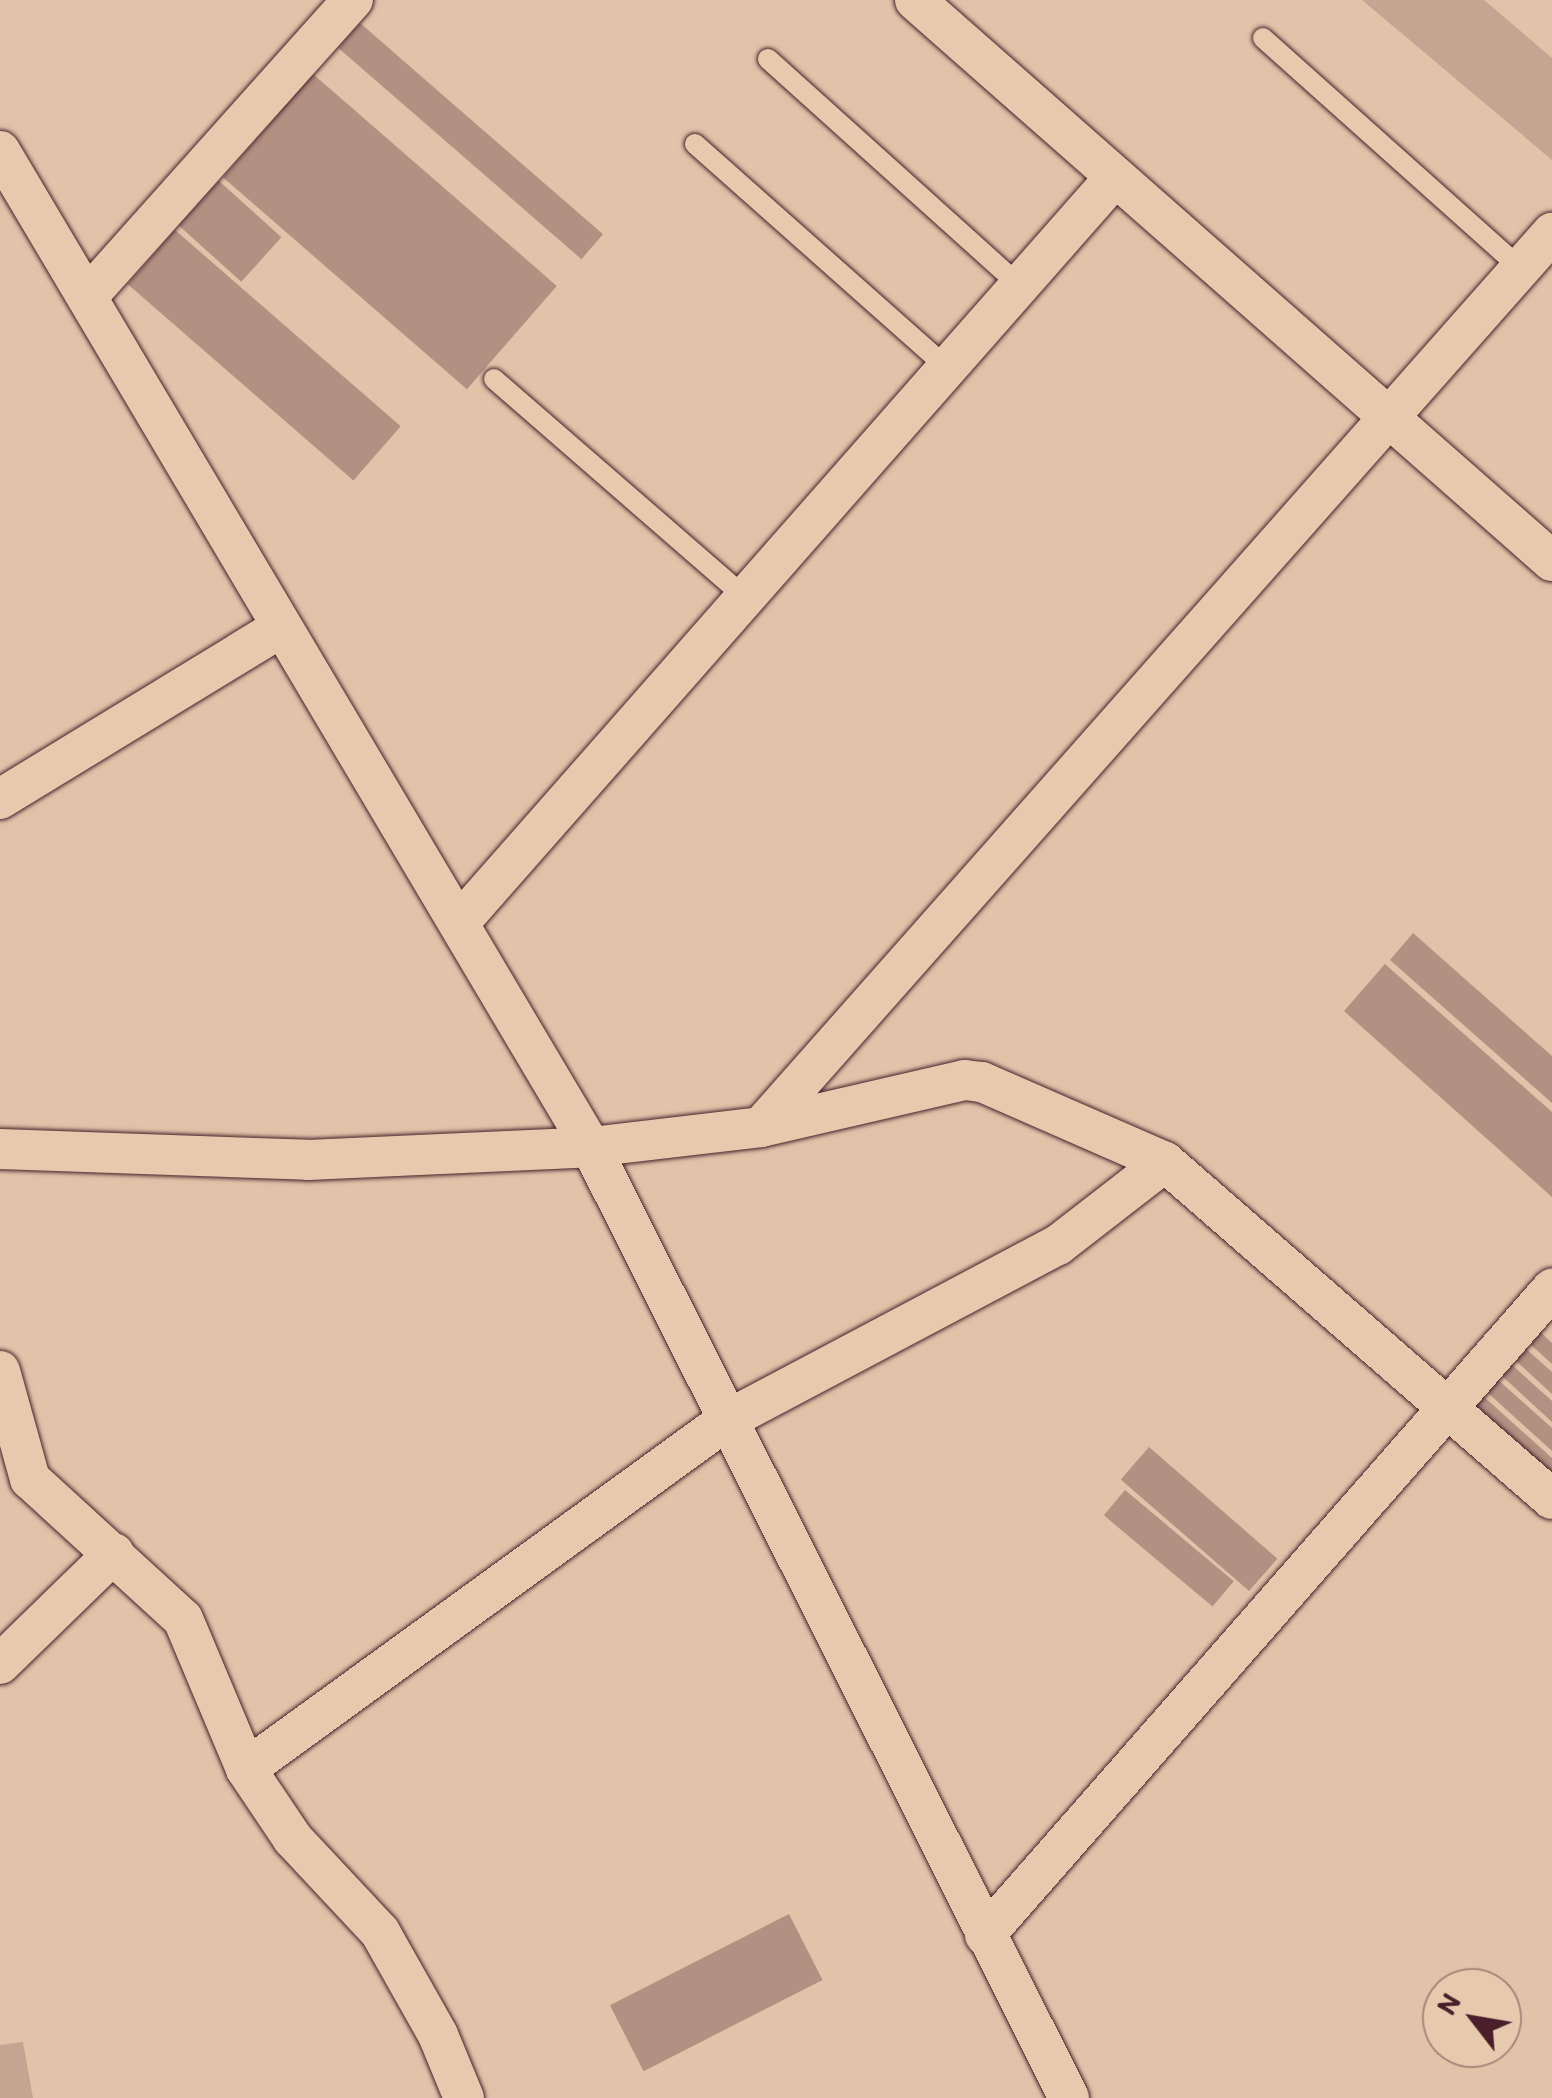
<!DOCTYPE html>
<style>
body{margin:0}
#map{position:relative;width:1552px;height:2098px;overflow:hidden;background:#e1c3a9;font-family:Itim,sans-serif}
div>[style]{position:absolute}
.green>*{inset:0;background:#c5a592}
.building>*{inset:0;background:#b29082;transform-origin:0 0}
.roads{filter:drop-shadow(0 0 2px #4a1f2b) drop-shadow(0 0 2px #4a1f2b)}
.service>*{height:20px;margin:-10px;padding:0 10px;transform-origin:10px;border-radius:10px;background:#e7caae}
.minor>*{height:40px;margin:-20px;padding:0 20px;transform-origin:20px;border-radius:20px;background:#e7caae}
span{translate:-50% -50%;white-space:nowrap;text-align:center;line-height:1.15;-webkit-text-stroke:8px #e7caae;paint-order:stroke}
.north{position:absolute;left:1422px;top:1968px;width:100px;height:100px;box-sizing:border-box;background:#e7caae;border:2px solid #a8867a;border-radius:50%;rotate:301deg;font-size:28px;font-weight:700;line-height:40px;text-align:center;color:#4a1f2b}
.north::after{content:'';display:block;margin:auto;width:35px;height:45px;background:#4a1f2b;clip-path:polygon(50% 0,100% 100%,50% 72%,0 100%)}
</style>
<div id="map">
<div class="green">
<div style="clip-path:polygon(1362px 0,1484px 0,1552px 58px,1552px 160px)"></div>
<div style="clip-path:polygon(23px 2042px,33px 2098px,0 2098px,0 2045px)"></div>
</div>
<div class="building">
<div style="left:360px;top:23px;width:322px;height:33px;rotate:41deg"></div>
<div style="left:313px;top:74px;width:323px;height:137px;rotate:41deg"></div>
<div style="left:219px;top:181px;width:84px;height:60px;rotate:42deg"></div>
<div style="left:175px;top:230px;width:299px;height:72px;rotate:41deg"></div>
<div style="clip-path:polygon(1413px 933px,1552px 1056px,1552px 1103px,1390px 960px)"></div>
<div style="clip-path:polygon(1385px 964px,1552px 1112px,1552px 1197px,1344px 1011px)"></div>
<div style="clip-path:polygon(1539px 1331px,1552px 1343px,1552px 1364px,1529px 1343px)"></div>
<div style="clip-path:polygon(1525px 1348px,1552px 1372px,1552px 1394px,1515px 1360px)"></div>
<div style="clip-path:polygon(1511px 1364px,1552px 1401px,1552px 1422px,1501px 1375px)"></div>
<div style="clip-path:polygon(1497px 1379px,1552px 1428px,1552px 1451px,1487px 1392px)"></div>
<div style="clip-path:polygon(1483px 1396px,1552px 1458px,1552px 1479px,1473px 1407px)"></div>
<div style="left:1149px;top:1447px;width:170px;height:43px;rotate:41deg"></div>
<div style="left:1125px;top:1490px;width:142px;height:33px;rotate:40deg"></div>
<div style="left:789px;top:1914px;width:74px;height:201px;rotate:63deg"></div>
</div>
<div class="roads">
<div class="service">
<div style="left:1263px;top:38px;width:345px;rotate:41.8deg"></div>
<div style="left:768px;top:59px;width:336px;rotate:42deg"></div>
<div style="left:695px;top:144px;width:334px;rotate:41.6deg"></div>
<div style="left:494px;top:379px;width:327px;rotate:41deg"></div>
</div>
<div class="minor">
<div style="left:915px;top:0;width:849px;rotate:41.37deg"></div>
<div style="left:0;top:151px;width:1158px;rotate:59.32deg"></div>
<div style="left:591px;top:1147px;width:1064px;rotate:63.31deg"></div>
<div style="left:87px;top:297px;width:399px;rotate:-48.2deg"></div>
<div style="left:0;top:799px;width:327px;rotate:-31.4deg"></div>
<div style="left:459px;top:923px;width:993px;rotate:-48.67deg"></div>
<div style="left:761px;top:1127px;width:1194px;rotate:-48.5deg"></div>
<div style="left:0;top:1149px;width:308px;rotate:2deg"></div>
<div style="left:308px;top:1160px;width:283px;rotate:-2.6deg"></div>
<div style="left:591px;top:1147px;width:171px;rotate:-6.7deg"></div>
<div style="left:761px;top:1127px;width:209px;rotate:-13deg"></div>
<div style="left:965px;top:1080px;width:17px;rotate:7deg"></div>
<div style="left:982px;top:1082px;width:200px;rotate:23.6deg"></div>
<div style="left:1165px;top:1162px;width:513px;rotate:41.05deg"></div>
<div style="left:0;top:1371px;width:112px;rotate:74.5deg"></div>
<div style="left:30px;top:1479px;width:207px;rotate:42.5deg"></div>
<div style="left:183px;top:1619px;width:163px;rotate:67.2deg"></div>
<div style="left:246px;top:1769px;width:84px;rotate:56.1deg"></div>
<div style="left:293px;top:1839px;width:127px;rotate:46.9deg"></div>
<div style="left:380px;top:1932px;width:118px;rotate:60.6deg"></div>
<div style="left:438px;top:2035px;width:68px;rotate:67.6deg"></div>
<div style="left:0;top:1664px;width:159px;rotate:-44.2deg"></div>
<div style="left:246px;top:1769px;width:594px;rotate:-35.96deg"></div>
<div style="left:727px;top:1420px;width:374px;rotate:-27.9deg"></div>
<div style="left:1058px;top:1245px;width:135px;rotate:-37.8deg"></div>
<div style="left:985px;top:1935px;width:860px;rotate:-48.73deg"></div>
</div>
</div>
<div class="north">N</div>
</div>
